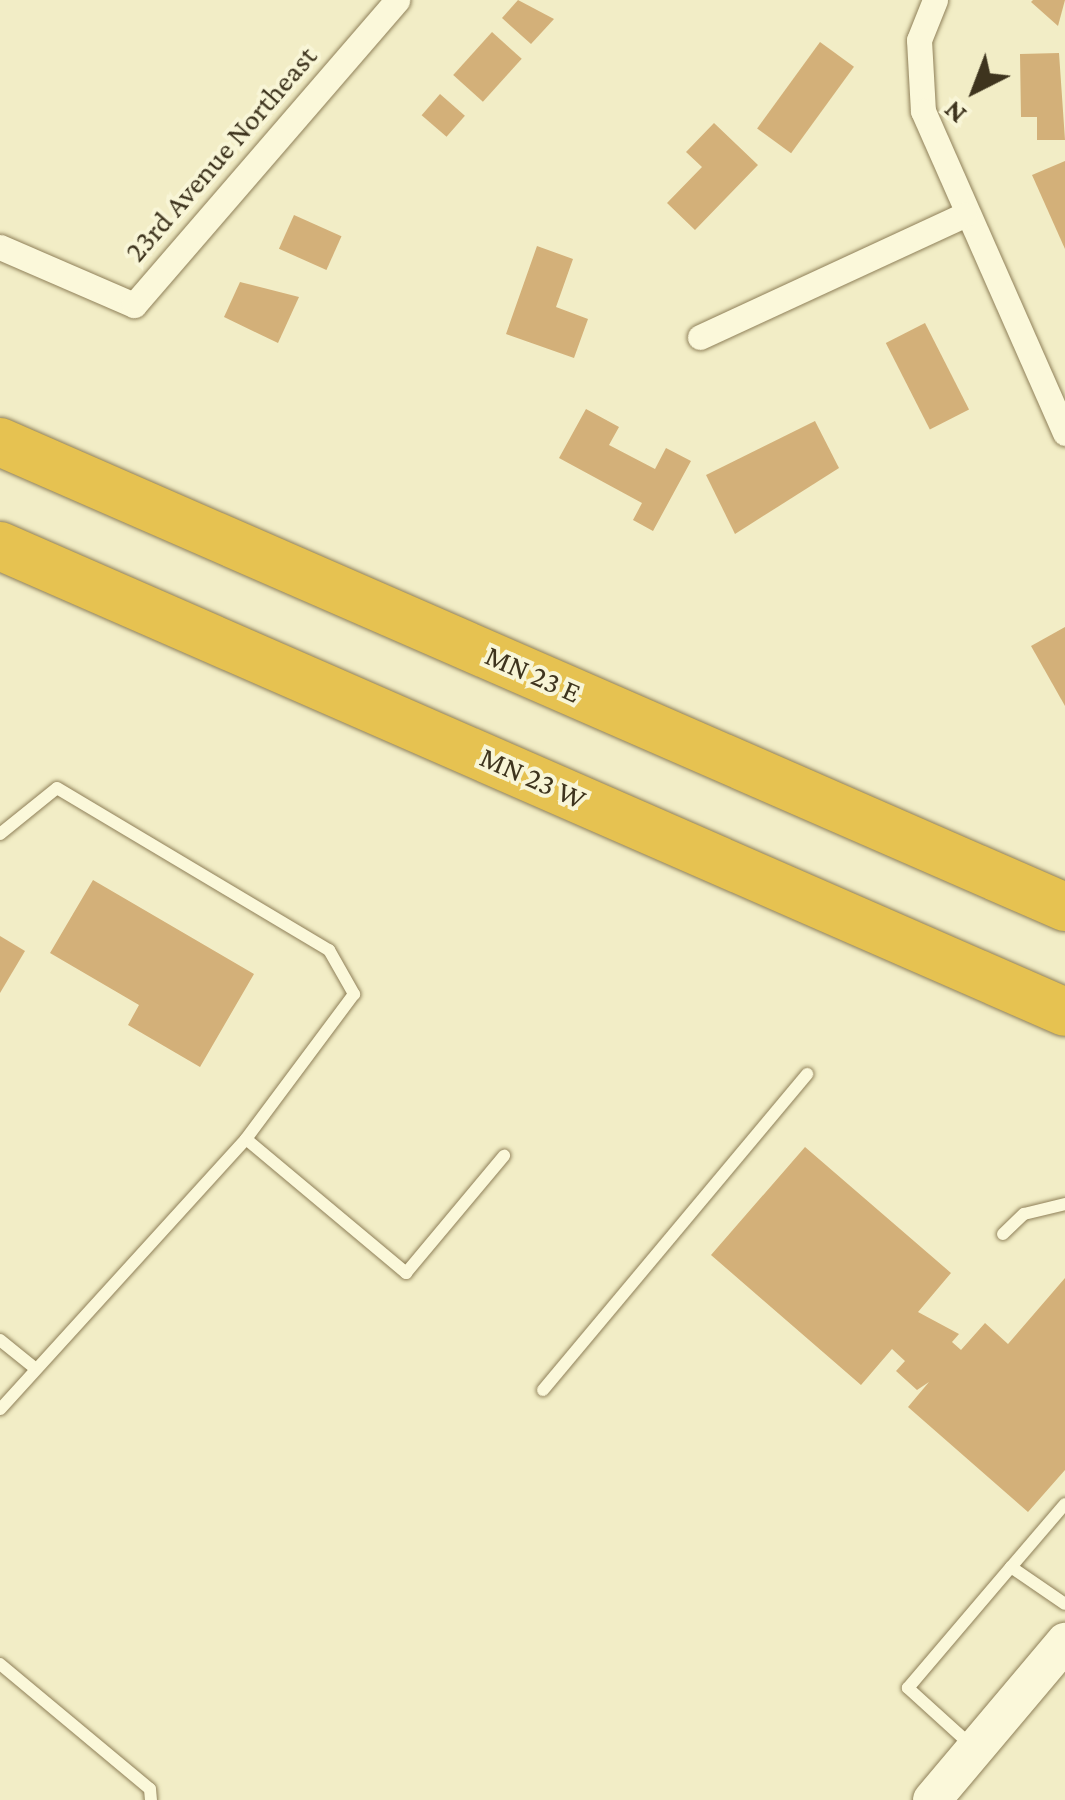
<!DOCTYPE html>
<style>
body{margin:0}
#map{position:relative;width:1065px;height:1800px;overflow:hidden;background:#f2edc6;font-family:"Crimson Pro",serif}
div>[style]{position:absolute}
.building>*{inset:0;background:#d3b079;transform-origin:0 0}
.roads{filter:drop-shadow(0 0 2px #8f8059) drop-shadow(0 0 2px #8f8059)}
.lane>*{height:12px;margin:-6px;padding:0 6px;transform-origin:6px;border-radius:6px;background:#fbf8da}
.street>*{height:25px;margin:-12.5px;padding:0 12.5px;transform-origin:12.5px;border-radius:12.5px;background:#fbf8da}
.secondary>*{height:38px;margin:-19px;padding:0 19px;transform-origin:19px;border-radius:19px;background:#fbf8da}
.highway>*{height:48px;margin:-24px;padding:0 24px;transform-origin:24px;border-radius:24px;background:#e6c251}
span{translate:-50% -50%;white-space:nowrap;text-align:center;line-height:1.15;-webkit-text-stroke:8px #f8f5d6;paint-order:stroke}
.street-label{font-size:30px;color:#3e341e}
.north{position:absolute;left:925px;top:40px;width:100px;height:100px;-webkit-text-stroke:8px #f8f5d6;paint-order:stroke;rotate:222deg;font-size:28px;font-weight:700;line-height:40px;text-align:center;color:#3e341e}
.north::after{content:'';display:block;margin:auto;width:35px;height:45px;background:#3e341e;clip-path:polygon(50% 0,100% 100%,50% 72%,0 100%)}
</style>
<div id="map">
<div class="building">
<div style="clip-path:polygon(518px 0,554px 19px,531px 44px,502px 18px)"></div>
<div style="clip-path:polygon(1065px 0,1058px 26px,1031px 2px,1033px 0)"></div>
<div style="left:492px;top:32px;width:40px;height:58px;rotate:42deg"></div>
<div style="left:820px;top:42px;width:42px;height:107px;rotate:36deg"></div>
<div style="clip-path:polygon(1059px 53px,1065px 140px,1037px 140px,1037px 117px,1021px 117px,1020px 54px)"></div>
<div style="left:440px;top:94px;width:33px;height:28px;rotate:41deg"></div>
<div style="clip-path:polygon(714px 123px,758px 165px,695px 230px,667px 203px,702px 167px,686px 152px)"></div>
<div style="clip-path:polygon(1065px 161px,1065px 249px,1032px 175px)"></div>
<div style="left:294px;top:215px;width:52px;height:37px;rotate:24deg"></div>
<div style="clip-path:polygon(537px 246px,573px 259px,556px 307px,588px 319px,574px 358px,506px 334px)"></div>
<div style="clip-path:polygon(240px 282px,299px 297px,278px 343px,224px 317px)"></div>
<div style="left:925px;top:323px;width:97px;height:44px;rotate:63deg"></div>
<div style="clip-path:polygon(586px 409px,619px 427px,609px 445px,655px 469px,666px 448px,691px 461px,653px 531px,633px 520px,642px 503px,559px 458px)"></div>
<div style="clip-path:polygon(815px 421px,839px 468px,735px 534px,706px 475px)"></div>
<div style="clip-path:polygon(1065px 627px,1065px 706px,1031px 646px)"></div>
<div style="clip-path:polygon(93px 880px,254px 974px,200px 1067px,128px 1025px,139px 1005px,50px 953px)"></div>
<div style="clip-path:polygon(0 936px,25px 951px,0 993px)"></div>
<div style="clip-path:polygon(805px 1147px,951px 1273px,918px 1312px,959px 1334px,952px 1342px,961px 1350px,985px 1323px,1008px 1344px,1065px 1278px,1065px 1470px,1028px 1512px,908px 1407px,929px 1382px,917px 1390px,896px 1371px,905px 1361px,892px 1349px,861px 1385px,711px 1255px)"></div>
</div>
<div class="roads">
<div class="lane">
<div style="left:0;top:834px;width:73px;rotate:-38.9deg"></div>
<div style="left:57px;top:788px;width:317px;rotate:30.8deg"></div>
<div style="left:329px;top:950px;width:51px;rotate:60.4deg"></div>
<div style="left:354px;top:994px;width:181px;rotate:126.7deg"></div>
<div style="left:246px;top:1139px;width:365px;rotate:132.3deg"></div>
<div style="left:246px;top:1139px;width:209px;rotate:39.9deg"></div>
<div style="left:406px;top:1273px;width:153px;rotate:-50.1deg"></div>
<div style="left:1003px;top:1234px;width:29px;rotate:-44deg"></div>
<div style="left:1024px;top:1214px;width:42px;rotate:-13.7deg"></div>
<div style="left:0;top:1340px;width:46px;rotate:38.9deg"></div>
<div style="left:543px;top:1390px;width:412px;rotate:-50.1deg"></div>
<div style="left:1011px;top:1567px;width:83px;rotate:-49.4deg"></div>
<div style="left:0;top:1664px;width:195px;rotate:39.8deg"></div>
<div style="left:150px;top:1789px;width:11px;rotate:85deg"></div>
<div style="left:973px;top:1747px;width:88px;rotate:-137.8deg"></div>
<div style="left:908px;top:1688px;width:159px;rotate:-49.6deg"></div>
<div style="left:1011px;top:1567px;width:65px;rotate:34.4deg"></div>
</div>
<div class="street">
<div style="left:935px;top:0;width:43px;rotate:111.8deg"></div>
<div style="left:919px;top:40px;width:71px;rotate:86.8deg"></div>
<div style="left:923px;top:111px;width:352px;rotate:66.2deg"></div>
<div style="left:0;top:247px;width:146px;rotate:23.4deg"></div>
<div style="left:134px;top:305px;width:403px;rotate:-49.2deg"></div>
<div style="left:700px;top:337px;width:291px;rotate:-24.8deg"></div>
</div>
<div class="secondary">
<div style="left:932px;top:1800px;width:207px;rotate:-49.9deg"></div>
</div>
<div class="highway">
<div style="left:0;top:442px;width:1162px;rotate:23.59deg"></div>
<div style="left:0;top:546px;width:1162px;rotate:23.63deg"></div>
</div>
</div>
<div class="street-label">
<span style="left:221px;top:154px;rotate:-49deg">23rd Avenue Northeast</span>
<span style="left:533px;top:674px;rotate:24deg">MN 23 E</span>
<span style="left:533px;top:778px;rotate:24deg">MN 23 W</span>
</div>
<div class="north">N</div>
</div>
